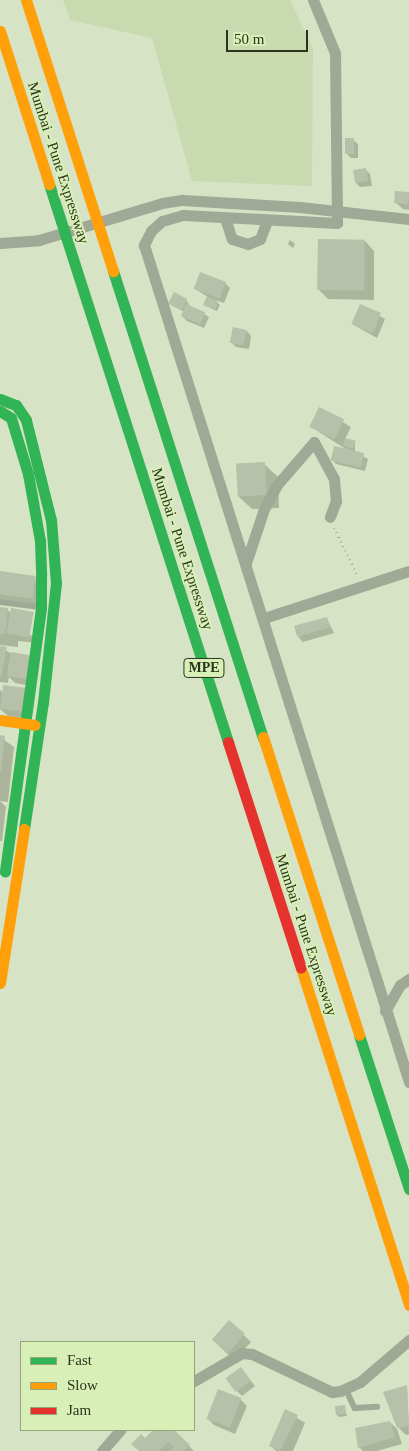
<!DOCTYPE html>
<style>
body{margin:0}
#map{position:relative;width:409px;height:1451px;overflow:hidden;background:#d6e3c4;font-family:"Times New Roman",serif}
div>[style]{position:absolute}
.green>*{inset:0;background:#c9dab1}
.shadow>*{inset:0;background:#0003}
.building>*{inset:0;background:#b7c1a9;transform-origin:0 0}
.path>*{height:2px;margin-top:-1px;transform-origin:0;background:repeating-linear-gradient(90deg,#9fa795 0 1px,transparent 0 5px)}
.lane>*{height:5.5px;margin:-2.75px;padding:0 2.75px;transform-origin:2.75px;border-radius:2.75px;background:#a0a896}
.street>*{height:11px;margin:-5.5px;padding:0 5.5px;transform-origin:5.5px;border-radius:5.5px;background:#a0a896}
.fast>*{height:11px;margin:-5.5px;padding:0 5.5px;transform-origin:5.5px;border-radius:5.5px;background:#30b455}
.slow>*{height:11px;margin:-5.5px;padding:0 5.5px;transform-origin:5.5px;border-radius:5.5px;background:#ff9f0a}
.jam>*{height:11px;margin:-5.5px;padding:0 5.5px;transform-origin:5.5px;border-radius:5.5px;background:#e5322d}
span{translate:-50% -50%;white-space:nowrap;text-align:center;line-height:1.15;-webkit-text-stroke:4px #d8f0b7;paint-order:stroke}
.shield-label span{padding:1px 4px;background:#d8f0b7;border:1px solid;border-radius:4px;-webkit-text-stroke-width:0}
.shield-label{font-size:14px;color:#2b341d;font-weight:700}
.street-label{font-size:15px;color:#2b341d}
.legend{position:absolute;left:20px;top:1341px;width:175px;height:90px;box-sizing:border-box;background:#d8f0b7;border:1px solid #93a579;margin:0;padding:6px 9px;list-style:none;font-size:15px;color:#2b341d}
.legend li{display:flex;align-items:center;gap:10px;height:25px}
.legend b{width:25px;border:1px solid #93a579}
.scale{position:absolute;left:226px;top:30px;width:82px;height:22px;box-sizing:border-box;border:2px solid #2b341d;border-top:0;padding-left:6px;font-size:15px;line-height:18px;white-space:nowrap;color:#2b341d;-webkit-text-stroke:4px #d8f0b7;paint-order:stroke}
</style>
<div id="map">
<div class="green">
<div style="clip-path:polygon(63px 0,290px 0,313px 49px,312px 186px,192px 181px,152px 38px,70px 20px)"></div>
</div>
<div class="shadow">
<div style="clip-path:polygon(353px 140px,358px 144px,358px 158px,351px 158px,346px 153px)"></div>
<div style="clip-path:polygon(366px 170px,370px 174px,372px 186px,360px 187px,355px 182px)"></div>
<div style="clip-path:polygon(409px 189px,409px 210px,403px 209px,395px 202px,409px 193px)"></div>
<div style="clip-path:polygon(290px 240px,295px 244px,293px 248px,288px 244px)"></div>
<div style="clip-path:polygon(365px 241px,374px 251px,374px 300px,328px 299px,319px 290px)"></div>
<div style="clip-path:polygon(225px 283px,230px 288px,224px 303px,215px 300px,220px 305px,217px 311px,204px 305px,208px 297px,195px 289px)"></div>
<div style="clip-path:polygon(186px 300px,190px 306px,209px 317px,204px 328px,187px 321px,182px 316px,184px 312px,170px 302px)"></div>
<div style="clip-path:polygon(360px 305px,385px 319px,377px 338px,352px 324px)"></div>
<div style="clip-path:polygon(247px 331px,251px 336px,249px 349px,236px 347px,231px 342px)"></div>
<div style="clip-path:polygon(320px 408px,351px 427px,345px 439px,355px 442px,355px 452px,368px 459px,365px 471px,336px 464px,332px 459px,349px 451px,311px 427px)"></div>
<div style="clip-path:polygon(264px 464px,278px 477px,279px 508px,252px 509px,238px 496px)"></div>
<div style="clip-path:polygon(0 573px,35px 577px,40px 605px,0 600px)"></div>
<div style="clip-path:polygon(0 609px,7px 609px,38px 643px,18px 641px,18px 647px,0 645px)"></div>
<div style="clip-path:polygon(327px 619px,334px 633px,303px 642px,298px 637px)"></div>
<div style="clip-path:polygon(0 647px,12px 654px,37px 687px,15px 683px,9px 677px,8px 683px,0 682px)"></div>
<div style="clip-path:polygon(0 690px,3px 693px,31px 719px,8px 716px,0 709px)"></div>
<div style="clip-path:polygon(0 737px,14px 747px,8px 802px,0 801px)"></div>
<div style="clip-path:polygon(0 801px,6px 807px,2px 841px,0 841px)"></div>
<div style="clip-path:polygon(229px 1321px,251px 1342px,234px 1360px,219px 1346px)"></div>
<div style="clip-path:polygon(241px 1369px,255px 1386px,242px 1396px,237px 1391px)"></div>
<div style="clip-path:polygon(407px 1387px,409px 1434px,406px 1435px,399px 1428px)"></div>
<div style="clip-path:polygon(240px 1399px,247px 1406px,235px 1434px,214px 1425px,207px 1418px)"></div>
<div style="clip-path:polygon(344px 1406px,347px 1416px,339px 1417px,337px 1415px)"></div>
<div style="clip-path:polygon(286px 1411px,305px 1423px,293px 1451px,276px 1451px,271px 1446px)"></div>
<div style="clip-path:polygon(390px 1422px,397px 1429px,402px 1444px,377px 1451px,363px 1451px,359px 1447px)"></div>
<div style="clip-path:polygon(155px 1430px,173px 1430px,194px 1451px,140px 1451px)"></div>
</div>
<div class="building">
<div style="left:345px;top:138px;width:9px;height:16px"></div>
<div style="left:366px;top:168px;width:13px;height:13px;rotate:81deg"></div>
<div style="left:395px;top:191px;width:14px;height:12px;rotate:4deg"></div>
<div style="left:318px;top:239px;width:47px;height:51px;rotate:1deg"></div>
<div style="left:200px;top:272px;width:28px;height:18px;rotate:21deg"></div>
<div style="left:174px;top:292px;width:15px;height:13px;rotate:28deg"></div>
<div style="clip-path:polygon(207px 296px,218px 302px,215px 310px,203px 305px)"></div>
<div style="left:186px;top:304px;width:21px;height:13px;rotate:23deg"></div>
<div style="left:360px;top:304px;width:23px;height:22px;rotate:23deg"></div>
<div style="left:233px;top:327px;width:14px;height:16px;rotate:12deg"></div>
<div style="left:319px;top:407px;width:28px;height:22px;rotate:26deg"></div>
<div style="left:345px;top:438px;width:11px;height:8px;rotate:15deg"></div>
<div style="left:334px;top:446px;width:31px;height:15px;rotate:13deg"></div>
<div style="left:265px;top:462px;width:33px;height:29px;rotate:87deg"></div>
<div style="left:0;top:571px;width:36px;height:23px;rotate:8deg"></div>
<div style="clip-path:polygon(0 607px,8px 608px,5px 634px,0 634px)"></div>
<div style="left:11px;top:608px;width:23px;height:26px;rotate:10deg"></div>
<div style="left:327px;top:617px;width:11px;height:34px;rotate:75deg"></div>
<div style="clip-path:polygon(0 646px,7px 647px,1px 677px,0 677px)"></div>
<div style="left:11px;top:652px;width:23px;height:24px;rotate:10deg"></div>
<div style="left:3px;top:685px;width:24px;height:24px;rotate:7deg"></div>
<div style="clip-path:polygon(0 735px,5px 736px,1px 771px,0 771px)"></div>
<div style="left:229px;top:1320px;width:21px;height:26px;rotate:41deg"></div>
<div style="left:241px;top:1367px;width:17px;height:19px;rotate:54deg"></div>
<div style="clip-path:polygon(407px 1385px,409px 1426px,397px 1428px,383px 1392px)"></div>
<div style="left:218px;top:1389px;width:25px;height:32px;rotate:21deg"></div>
<div style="left:345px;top:1405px;width:9px;height:10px;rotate:84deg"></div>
<div style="clip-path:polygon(285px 1409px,298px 1415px,280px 1451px,269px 1446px)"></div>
<div style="clip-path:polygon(390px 1421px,395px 1437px,358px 1448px,355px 1428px)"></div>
<div style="clip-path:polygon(153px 1430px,174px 1430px,190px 1445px,183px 1451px,170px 1451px,174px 1447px,168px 1442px,159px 1451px,139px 1451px,131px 1444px,141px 1434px,145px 1438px)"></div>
</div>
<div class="path">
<div style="left:334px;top:528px;width:52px;rotate:63.9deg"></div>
</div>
<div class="lane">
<div style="left:0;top:602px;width:40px;rotate:7.1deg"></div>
<div style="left:346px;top:1389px;width:21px;rotate:65deg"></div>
<div style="left:355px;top:1408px;width:22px;rotate:-3deg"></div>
</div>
<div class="street">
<div style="left:313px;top:0;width:57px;rotate:67.5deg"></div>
<div style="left:335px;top:53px;width:170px;rotate:89.3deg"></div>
<div style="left:337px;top:223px;width:154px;rotate:-177deg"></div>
<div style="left:183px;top:215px;width:22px;rotate:164deg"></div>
<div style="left:162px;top:221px;width:15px;rotate:138deg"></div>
<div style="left:151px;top:231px;width:16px;rotate:117deg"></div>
<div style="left:144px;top:245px;width:878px;rotate:72.43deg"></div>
<div style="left:225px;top:218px;width:22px;rotate:72deg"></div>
<div style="left:232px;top:239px;width:17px;rotate:17deg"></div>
<div style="left:248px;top:244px;width:13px;rotate:-23deg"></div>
<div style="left:260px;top:239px;width:19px;rotate:-69deg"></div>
<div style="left:0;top:243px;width:39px;rotate:-4deg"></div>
<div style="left:39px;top:240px;width:128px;rotate:-16.7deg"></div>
<div style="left:162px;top:203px;width:20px;rotate:-9deg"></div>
<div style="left:182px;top:200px;width:118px;rotate:3.4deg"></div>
<div style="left:300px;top:207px;width:110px;rotate:6.3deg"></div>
<div style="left:246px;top:563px;width:57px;rotate:-71.6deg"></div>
<div style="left:264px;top:509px;width:26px;rotate:-62deg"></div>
<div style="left:276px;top:486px;width:58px;rotate:-49.2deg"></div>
<div style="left:314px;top:442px;width:42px;rotate:61.6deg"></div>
<div style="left:334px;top:479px;width:22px;rotate:85deg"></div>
<div style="left:336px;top:501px;width:17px;rotate:111deg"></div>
<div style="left:264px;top:618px;width:152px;rotate:-18deg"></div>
<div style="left:385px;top:1011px;width:30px;rotate:-60deg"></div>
<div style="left:400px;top:985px;width:11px;rotate:-34deg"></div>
<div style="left:194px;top:1381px;width:56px;rotate:-30.3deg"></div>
<div style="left:242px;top:1353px;width:10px;rotate:6deg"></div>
<div style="left:252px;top:1354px;width:89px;rotate:25.4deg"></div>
<div style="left:332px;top:1392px;width:8px;rotate:-7deg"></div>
<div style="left:340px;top:1391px;width:22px;rotate:-24deg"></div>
<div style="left:360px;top:1382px;width:65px;rotate:-40.6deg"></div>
<div style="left:102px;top:1451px;width:28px;rotate:-49deg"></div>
</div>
<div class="fast">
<div style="left:49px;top:184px;width:586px;rotate:72.21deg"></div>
<div style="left:113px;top:271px;width:490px;rotate:72.2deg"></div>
<div style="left:0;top:399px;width:17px;rotate:21deg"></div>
<div style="left:16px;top:405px;width:18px;rotate:56deg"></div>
<div style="left:26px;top:420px;width:103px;rotate:76deg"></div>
<div style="left:51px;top:520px;width:63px;rotate:85.5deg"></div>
<div style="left:56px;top:583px;width:120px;rotate:96.2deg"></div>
<div style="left:43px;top:702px;width:128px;rotate:98.5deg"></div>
<div style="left:0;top:411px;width:13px;rotate:32deg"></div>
<div style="left:11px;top:418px;width:59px;rotate:73.1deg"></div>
<div style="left:28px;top:474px;width:68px;rotate:79.8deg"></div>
<div style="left:40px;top:541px;width:35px;rotate:88deg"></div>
<div style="left:41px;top:576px;width:32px;rotate:90deg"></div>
<div style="left:41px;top:608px;width:266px;rotate:97.8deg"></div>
<div style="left:359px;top:1035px;width:162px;rotate:72deg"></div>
</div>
<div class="slow">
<div style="left:26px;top:0;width:285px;rotate:72.2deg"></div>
<div style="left:0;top:31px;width:161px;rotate:72.2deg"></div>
<div style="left:0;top:720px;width:35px;rotate:8deg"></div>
<div style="left:263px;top:737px;width:313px;rotate:72.1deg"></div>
<div style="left:301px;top:968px;width:354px;rotate:72.2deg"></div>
<div style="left:0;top:983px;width:156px;rotate:-81.1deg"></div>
</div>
<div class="jam">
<div style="left:228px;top:742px;width:237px;rotate:72.1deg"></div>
</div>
<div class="shield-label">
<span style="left:204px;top:668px">MPE</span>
</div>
<div class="street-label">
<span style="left:58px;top:163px;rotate:72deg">Mumbai - Pune Expressway</span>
<span style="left:182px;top:549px;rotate:72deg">Mumbai - Pune Expressway</span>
<span style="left:306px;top:935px;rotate:72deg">Mumbai - Pune Expressway</span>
</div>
<ul class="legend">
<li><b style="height:6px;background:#30b455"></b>Fast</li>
<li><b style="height:6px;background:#ff9f0a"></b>Slow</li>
<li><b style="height:6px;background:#e5322d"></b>Jam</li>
</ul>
<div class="scale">50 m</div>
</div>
